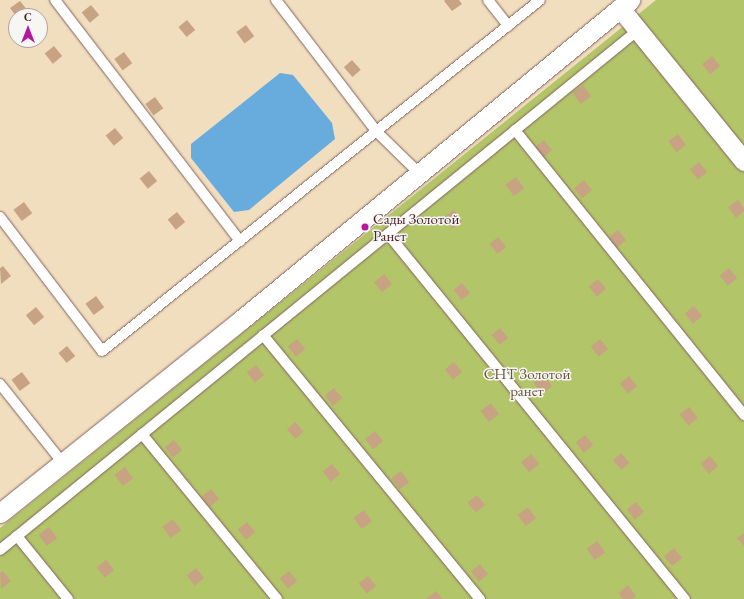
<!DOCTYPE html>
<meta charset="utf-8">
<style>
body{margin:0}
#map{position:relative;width:744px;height:599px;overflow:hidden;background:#f1debf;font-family:"EB Garamond",serif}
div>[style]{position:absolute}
.green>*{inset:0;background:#b3c569}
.water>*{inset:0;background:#68acde}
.building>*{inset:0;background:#c7a384;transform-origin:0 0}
.roads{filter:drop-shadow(0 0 1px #84625f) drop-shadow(0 0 1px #84625f)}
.service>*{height:10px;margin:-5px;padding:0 5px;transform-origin:5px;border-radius:5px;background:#fff}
.minor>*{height:19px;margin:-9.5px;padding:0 9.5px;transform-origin:9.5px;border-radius:9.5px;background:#fff}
.dots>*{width:11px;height:11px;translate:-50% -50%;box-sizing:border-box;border:2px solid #f6f6f2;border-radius:50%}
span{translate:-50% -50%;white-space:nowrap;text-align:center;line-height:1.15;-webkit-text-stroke:3px #f6f6f2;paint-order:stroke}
.poi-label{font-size:15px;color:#4a1f2b}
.left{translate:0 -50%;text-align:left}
.park-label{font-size:15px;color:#6a513e}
.north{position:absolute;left:8px;top:8px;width:40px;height:40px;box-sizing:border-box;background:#f6f6f2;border:1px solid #b1a0a2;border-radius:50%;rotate:0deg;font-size:11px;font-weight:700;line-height:16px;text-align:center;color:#4a1f2b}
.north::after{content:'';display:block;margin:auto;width:14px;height:18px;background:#b5179e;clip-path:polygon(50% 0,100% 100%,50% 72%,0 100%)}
</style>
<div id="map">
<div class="green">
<div style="clip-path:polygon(656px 0,744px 0,744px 599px,0 599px,0 528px)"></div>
</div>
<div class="water">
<div style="clip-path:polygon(280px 73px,293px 75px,332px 123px,335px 139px,249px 210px,234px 212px,191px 158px,191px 144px)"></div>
</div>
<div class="building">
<div style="clip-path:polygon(445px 0,459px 0,462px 4px,452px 11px,444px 1px)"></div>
<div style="clip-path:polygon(20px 1px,28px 11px,22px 16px,16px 16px,10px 8px)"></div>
<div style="left:91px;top:5px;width:13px;height:12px;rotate:51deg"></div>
<div style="left:187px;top:20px;width:13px;height:11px;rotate:51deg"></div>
<div style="left:246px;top:25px;width:14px;height:12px;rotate:54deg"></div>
<div style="left:54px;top:46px;width:13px;height:12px;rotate:51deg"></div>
<div style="left:124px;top:52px;width:14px;height:12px;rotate:54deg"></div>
<div style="left:712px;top:56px;width:13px;height:13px;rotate:51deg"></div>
<div style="left:352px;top:60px;width:13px;height:11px;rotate:48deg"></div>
<div style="left:583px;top:85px;width:14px;height:13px;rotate:54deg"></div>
<div style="left:155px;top:97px;width:14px;height:12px;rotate:54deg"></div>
<div style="left:115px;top:128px;width:13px;height:12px;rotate:51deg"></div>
<div style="left:678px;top:134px;width:14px;height:12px;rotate:54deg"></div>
<div style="left:544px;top:140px;width:13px;height:12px;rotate:51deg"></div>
<div style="left:699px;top:162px;width:13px;height:12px;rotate:51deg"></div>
<div style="left:149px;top:171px;width:13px;height:12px;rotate:51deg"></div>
<div style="left:516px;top:177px;width:14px;height:13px;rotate:54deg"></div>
<div style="left:584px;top:180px;width:13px;height:13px;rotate:51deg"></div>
<div style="clip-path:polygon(738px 200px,744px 208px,744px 211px,736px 218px,728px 207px)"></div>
<div style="left:24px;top:202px;width:14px;height:13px;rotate:54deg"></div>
<div style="left:454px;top:210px;width:14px;height:12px;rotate:54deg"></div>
<div style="left:177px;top:212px;width:13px;height:12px;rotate:51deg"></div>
<div style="left:618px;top:230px;width:13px;height:12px;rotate:51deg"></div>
<div style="left:498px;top:237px;width:13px;height:11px;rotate:51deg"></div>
<div style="clip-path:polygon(3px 266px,11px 276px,1px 284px,0 268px)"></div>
<div style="left:729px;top:268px;width:13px;height:12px;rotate:51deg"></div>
<div style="left:384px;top:274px;width:13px;height:13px;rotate:51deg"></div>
<div style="left:598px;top:279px;width:13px;height:12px;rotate:51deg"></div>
<div style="left:462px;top:283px;width:13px;height:11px;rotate:51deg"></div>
<div style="left:96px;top:296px;width:14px;height:13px;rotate:54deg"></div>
<div style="left:694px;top:306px;width:13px;height:12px;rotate:51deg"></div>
<div style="left:36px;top:307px;width:13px;height:13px;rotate:51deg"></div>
<div style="left:500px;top:328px;width:13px;height:11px;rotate:51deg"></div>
<div style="left:297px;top:339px;width:13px;height:12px;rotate:51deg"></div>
<div style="left:600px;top:339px;width:13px;height:12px;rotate:51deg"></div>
<div style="left:67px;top:346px;width:13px;height:11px;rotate:51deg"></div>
<div style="left:454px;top:362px;width:13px;height:12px;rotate:51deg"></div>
<div style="left:256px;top:365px;width:13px;height:12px;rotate:51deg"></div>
<div style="left:22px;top:372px;width:14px;height:13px;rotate:54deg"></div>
<div style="left:544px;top:375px;width:14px;height:13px;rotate:54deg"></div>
<div style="left:629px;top:376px;width:13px;height:12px;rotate:51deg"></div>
<div style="left:334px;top:388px;width:13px;height:12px;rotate:51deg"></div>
<div style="left:491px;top:403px;width:14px;height:13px;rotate:54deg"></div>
<div style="left:689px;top:407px;width:14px;height:12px;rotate:51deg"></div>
<div style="left:295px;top:422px;width:13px;height:11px;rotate:48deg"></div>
<div style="left:375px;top:431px;width:13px;height:13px;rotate:51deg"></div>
<div style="left:585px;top:435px;width:13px;height:12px;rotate:51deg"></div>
<div style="left:174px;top:440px;width:13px;height:12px;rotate:51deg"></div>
<div style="left:621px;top:453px;width:13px;height:11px;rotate:48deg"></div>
<div style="left:531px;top:454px;width:13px;height:13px;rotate:51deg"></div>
<div style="left:710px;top:456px;width:13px;height:12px;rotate:51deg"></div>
<div style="left:332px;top:464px;width:13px;height:12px;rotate:51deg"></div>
<div style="left:125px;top:467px;width:14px;height:13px;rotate:54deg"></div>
<div style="left:401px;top:471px;width:14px;height:12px;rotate:54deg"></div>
<div style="left:211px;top:489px;width:13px;height:12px;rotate:51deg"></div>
<div style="left:477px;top:495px;width:13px;height:12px;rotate:51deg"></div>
<div style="left:636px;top:502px;width:13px;height:12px;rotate:51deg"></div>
<div style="left:528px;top:507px;width:14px;height:13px;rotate:54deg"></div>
<div style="left:364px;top:510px;width:14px;height:13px;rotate:54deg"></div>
<div style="left:173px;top:519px;width:14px;height:13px;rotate:54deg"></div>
<div style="left:247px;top:522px;width:13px;height:12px;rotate:51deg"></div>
<div style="left:49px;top:527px;width:14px;height:13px;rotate:54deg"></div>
<div style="clip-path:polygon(744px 533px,744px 546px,737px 538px)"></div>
<div style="left:597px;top:541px;width:14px;height:13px;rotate:54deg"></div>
<div style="left:674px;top:548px;width:13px;height:13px;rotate:51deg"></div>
<div style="left:106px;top:560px;width:13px;height:12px;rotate:51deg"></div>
<div style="left:480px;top:564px;width:13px;height:12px;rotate:51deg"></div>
<div style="left:196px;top:568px;width:13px;height:12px;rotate:51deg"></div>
<div style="clip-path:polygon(3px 571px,11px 581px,1px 589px,0 573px)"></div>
<div style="left:289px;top:571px;width:13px;height:12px;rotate:51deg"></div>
<div style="left:368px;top:576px;width:13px;height:12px;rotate:51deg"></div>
<div style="clip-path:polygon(628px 585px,636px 596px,632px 599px,623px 599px,618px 593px)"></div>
<div style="clip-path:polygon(436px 591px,443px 599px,426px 599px)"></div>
</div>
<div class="roads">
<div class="service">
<div style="left:55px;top:0;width:304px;rotate:52.5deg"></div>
<div style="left:276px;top:0;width:166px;rotate:52.6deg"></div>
<div style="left:377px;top:132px;width:57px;rotate:44.3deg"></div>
<div style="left:488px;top:0;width:33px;rotate:52deg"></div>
<div style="left:515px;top:130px;width:366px;rotate:51.2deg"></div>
<div style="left:0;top:217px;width:168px;rotate:52.7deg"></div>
<div style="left:102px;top:351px;width:561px;rotate:-38.71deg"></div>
<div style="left:388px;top:234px;width:471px;rotate:50.9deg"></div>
<div style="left:263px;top:335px;width:342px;rotate:50.6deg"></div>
<div style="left:0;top:384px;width:100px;rotate:51.5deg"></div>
<div style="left:142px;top:434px;width:213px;rotate:50.7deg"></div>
<div style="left:17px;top:536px;width:81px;rotate:51deg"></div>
<div style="left:0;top:550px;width:823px;rotate:-39.18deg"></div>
</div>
<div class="minor">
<div style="left:620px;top:8px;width:197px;rotate:51deg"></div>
<div style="left:0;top:513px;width:309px;rotate:-38.7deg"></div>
<div style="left:241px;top:320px;width:504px;rotate:-39.44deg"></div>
</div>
</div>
<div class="dots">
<div style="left:365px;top:227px;background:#b5179e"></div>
</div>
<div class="poi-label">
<span class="left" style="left:373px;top:227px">Сады Золотой<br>Ранет</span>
</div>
<div class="park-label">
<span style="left:527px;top:382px">СНТ Золотой<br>ранет</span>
</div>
<div class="north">С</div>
</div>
